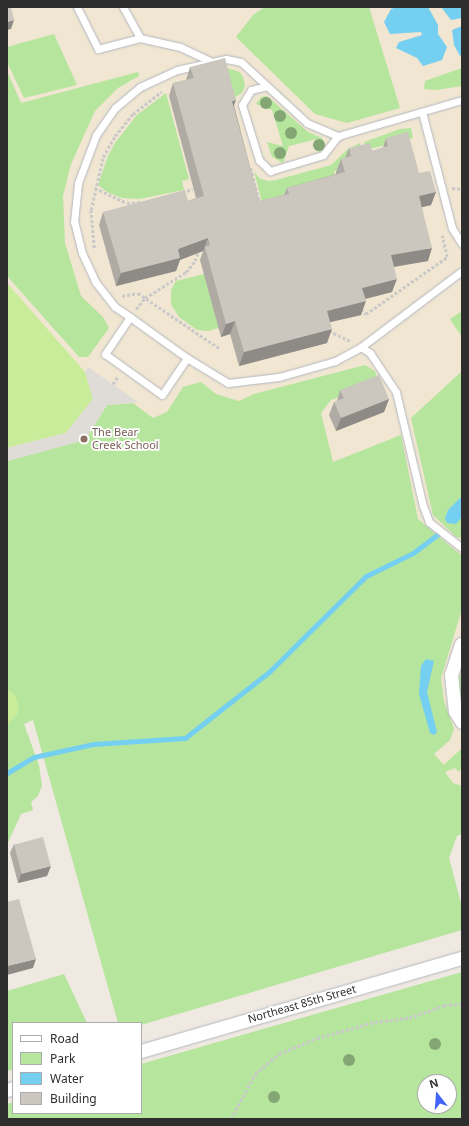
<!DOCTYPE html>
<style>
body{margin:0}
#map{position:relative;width:469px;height:1126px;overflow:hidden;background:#efe9e1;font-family:"Noto Sans",sans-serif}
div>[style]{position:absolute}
.education>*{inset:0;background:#f0e6d1}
.green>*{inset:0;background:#b6e59e}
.pitch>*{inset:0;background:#c9ec9a}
.plaza>*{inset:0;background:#dfdcd8}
.water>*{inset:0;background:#75cff0}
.stream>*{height:5px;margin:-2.5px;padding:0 2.5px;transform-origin:2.5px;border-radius:2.5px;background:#75cff0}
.path>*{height:2.5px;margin-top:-1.25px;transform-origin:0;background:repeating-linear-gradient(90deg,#c9c9c9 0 3px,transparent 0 5px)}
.roads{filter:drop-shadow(0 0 1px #b4b7c1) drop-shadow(0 0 1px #b4b7c1)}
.lane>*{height:7px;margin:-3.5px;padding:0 3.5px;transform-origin:3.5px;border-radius:3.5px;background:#fff}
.street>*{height:13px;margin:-6.5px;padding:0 6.5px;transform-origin:6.5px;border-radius:6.5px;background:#fff}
.trees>*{width:12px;height:12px;margin:-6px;border-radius:50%;background:#84a574}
.wall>*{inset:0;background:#afaba4}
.shaded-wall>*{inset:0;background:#8e8b86}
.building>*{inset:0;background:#cbc7bf;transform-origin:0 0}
.dots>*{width:11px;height:11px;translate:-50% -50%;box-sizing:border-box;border:2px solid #fff;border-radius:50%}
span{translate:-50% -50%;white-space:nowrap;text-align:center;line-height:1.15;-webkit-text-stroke:3.5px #fff;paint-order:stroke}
.education-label{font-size:11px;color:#785e54}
.left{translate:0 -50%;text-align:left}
.street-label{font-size:11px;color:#2e2e2e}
.frame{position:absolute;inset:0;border:8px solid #2e2e2e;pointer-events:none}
.legend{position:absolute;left:12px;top:1022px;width:130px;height:92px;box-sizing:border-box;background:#fff;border:1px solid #ababab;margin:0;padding:5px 7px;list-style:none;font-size:12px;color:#2e2e2e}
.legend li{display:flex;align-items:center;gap:8px;height:20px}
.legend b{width:20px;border:1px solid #ababab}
.north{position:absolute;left:417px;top:1074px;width:40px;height:40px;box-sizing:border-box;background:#fff;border:1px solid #ababab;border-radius:50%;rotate:343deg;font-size:11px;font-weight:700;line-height:16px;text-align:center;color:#2e2e2e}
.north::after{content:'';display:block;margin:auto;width:14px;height:18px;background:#4264fb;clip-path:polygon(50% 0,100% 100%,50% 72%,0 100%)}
</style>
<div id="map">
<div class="education">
<div style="clip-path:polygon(7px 7px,462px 7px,462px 822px,7px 480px)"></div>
</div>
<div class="green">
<div style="clip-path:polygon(265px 7px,369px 7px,400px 108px,347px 123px,315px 114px,236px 37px,253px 15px)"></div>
<div style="clip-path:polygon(54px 34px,77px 85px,24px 98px,7px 62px,7px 47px)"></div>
<div style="clip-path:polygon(227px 68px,240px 72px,243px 77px,245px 86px,242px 93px,234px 98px)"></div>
<div style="clip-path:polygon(462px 68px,462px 86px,436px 90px,424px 89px,425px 81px)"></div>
<div style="clip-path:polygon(7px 71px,21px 103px,138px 72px,139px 76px,118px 88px,95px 111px,71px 164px,63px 196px,65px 243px,81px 296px,103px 317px,109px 328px,88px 357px,79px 357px,7px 276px)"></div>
<div style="clip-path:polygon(166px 93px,189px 179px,182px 181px,184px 190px,139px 199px,122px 198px,107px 192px,98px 185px,108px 156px,115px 143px,137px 115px)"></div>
<div style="clip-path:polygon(267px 96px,308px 132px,322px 138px,324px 143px,320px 152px,316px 151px,317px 139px,289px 146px,283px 163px,272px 157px,267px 142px,283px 146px,272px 110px,256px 104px,261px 97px)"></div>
<div style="clip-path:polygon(411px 128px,413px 138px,366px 150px,364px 142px,400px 129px)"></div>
<div style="clip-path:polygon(360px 143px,363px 155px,344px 168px,334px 171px,338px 185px,264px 210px,254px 171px,259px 178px,268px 181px,276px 180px,331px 165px,348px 149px)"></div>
<div style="clip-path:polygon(204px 274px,219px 328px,208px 331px,197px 330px,179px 317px,171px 304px,171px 290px,176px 281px)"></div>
<div style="clip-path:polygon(462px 311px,462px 337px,450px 319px)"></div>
<div style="clip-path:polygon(365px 365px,375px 371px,379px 384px,331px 400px,321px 413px,333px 462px,401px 435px,418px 519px,462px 556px,462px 609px,441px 678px,444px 701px,454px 729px,450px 740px,434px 754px,444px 765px,462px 748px,462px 768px,459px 772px,455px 768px,445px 772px,453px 783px,462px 786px,462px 834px,457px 836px,449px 858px,462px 907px,462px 930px,141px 1025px,118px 1023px,33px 720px,24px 724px,39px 765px,42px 786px,38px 796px,31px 802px,33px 810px,21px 814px,7px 845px,7px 461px,85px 440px,107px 405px,133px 403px,153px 418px,167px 412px,183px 387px,201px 382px,216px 394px,239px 401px,254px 394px)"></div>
<div style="clip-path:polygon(462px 371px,462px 538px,456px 537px,433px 515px,411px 418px)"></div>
<div style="clip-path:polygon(462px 667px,462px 706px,457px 689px)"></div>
<div style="clip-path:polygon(evenodd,462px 972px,462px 1119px,7px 1119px,7px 1104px,13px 1102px,13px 1113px,141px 1113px,141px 1064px,462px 972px,425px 1082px,449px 1082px,449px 1106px,425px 1106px,425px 1082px)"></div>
<div style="clip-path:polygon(64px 974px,87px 1023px,13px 1023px,13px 1070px,7px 1071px,7px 991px)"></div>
</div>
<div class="pitch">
<div style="clip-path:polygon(7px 283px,85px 372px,93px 399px,66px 433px,7px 448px)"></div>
<div style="clip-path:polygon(7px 689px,15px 695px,19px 706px,17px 715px,7px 725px)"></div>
</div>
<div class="plaza">
<div style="clip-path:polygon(88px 367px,138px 402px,107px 405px,85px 440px,7px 461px,7px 448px,66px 433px,93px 399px,85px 372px)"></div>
</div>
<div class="water">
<div style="clip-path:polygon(397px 7px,428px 7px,438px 25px,438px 34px,447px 47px,442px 60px,423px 66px,417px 58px,396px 48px,399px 42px,422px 35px,421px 32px,390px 34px,384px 22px,391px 9px)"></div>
<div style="clip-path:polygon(441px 7px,462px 7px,462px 18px,451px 20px)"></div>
<div style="clip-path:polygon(462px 26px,462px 55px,460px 56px,454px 45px,452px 30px)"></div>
<div style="clip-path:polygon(462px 496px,462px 517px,456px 524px,447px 523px,445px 518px,448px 510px)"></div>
<div style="clip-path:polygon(426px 659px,434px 661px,427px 692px,437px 732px,434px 735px,430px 733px,419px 694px,421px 666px)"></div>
</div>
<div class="stream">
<div style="left:7px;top:773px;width:31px;rotate:-31deg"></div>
<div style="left:34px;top:757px;width:60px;rotate:-12.4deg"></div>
<div style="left:93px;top:744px;width:92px;rotate:-3.7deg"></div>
<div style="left:185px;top:738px;width:108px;rotate:-38.2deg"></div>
<div style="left:270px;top:671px;width:135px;rotate:-44.7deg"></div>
<div style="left:366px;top:576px;width:52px;rotate:-26.1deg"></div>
<div style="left:413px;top:553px;width:31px;rotate:-37deg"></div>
</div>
<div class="path">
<div style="left:251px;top:168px;width:37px;rotate:76deg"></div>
<div style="left:95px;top:188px;width:35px;rotate:25deg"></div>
<div style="left:127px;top:203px;width:15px;rotate:-4deg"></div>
<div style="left:452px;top:188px;width:10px;rotate:6deg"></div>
<div style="left:182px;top:192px;width:11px;rotate:-15deg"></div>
<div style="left:94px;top:248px;width:38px;rotate:-95deg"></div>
<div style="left:91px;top:210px;width:54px;rotate:-77.2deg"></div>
<div style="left:103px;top:157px;width:24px;rotate:-60deg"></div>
<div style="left:115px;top:136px;width:28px;rotate:-51deg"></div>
<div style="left:133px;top:114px;width:36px;rotate:-38deg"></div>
<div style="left:122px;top:296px;width:16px;rotate:-11deg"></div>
<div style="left:138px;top:293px;width:98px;rotate:34.2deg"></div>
<div style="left:136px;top:309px;width:14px;rotate:-51deg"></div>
<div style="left:145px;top:298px;width:49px;rotate:-32.4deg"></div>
<div style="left:186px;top:272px;width:14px;rotate:-51deg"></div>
<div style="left:195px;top:261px;width:9px;rotate:-72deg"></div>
<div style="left:361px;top:309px;width:7px;rotate:45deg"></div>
<div style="left:366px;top:314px;width:99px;rotate:-35.1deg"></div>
<div style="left:447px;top:257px;width:22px;rotate:-103deg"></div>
<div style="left:329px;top:331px;width:23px;rotate:25deg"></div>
<div style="left:113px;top:384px;width:9px;rotate:-58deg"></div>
<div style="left:231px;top:1119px;width:51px;rotate:-61.9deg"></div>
<div style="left:255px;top:1074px;width:31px;rotate:-40deg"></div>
<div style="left:279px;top:1054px;width:41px;rotate:-22.8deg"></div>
<div style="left:317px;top:1038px;width:60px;rotate:-15.4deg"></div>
<div style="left:375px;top:1022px;width:34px;rotate:-7deg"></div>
<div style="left:409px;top:1018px;width:37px;rotate:-20deg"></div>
<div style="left:444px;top:1005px;width:18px;rotate:-3deg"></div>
</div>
<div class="roads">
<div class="lane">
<div style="left:77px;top:7px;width:47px;rotate:63.4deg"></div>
<div style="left:98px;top:49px;width:43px;rotate:-14.7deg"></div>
<div style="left:140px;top:38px;width:41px;rotate:12.7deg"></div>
<div style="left:180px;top:47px;width:33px;rotate:25deg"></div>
<div style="left:123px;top:7px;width:35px;rotate:61deg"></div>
<div style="left:267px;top:86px;width:16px;rotate:166deg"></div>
<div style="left:251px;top:90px;width:17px;rotate:121deg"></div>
<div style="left:242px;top:105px;width:58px;rotate:72.8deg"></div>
<div style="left:259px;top:160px;width:16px;rotate:45deg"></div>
<div style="left:270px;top:171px;width:55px;rotate:-16.8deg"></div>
<div style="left:323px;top:155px;width:24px;rotate:-52deg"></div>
<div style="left:338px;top:136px;width:129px;rotate:-16.2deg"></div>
<div style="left:422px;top:112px;width:120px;rotate:75.5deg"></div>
<div style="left:452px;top:228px;width:19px;rotate:58deg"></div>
<div style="left:130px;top:317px;width:45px;rotate:124deg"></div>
<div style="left:105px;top:354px;width:70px;rotate:35.7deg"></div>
<div style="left:162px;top:395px;width:45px;rotate:-56deg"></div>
<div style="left:187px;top:358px;width:70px;rotate:-144.3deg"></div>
<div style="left:130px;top:317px;width:18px;rotate:-146deg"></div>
<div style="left:115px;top:307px;width:31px;rotate:-128deg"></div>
<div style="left:96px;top:283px;width:33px;rotate:-115deg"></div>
<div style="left:82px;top:253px;width:32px;rotate:-104deg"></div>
<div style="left:74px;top:222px;width:39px;rotate:-84deg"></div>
<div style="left:78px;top:183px;width:51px;rotate:-69.4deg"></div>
<div style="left:96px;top:135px;width:33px;rotate:-55deg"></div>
<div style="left:115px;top:108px;width:33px;rotate:-40deg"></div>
<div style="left:140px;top:87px;width:41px;rotate:-24.7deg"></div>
<div style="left:177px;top:70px;width:50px;rotate:-12.7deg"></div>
<div style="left:226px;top:59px;width:15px;rotate:11deg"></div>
<div style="left:241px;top:62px;width:90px;rotate:42.7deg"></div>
<div style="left:307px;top:123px;width:34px;rotate:23deg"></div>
<div style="left:361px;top:347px;width:11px;rotate:34deg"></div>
<div style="left:370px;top:353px;width:47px;rotate:56.3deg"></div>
<div style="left:396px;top:392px;width:117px;rotate:76.7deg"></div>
<div style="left:423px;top:506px;width:17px;rotate:69deg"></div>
<div style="left:429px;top:522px;width:42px;rotate:38.2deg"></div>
<div style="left:187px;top:358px;width:48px;rotate:31.4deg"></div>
<div style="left:228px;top:383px;width:51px;rotate:-6.7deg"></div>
<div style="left:279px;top:377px;width:58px;rotate:-15.9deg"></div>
<div style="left:335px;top:361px;width:30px;rotate:-28deg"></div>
<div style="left:361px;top:347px;width:126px;rotate:-37deg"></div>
</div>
<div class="street">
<div style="left:461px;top:644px;width:32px;rotate:108deg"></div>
<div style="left:451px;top:674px;width:37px;rotate:84deg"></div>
<div style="left:455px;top:711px;width:13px;rotate:58deg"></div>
<div style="left:141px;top:1051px;width:334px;rotate:-16.2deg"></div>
<div style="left:7px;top:1090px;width:6px;rotate:-18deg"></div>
</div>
</div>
<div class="trees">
<div style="left:266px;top:103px"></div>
<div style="left:280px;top:116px"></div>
<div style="left:291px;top:133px"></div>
<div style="left:319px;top:145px"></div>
<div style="left:280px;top:153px"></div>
<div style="left:435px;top:1044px"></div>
<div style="left:349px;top:1060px"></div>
<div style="left:274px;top:1097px"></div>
</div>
<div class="wall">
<div style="clip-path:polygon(190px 67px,234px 105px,259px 201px,284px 195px,287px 188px,336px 174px,336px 172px,341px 159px,345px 158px,349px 148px,372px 151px,383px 148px,386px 138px,436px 192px,431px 205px,422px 207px,428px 261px,394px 267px,392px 292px,365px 299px,361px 315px,330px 322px,327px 343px,239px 366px,230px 334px,221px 337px,200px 260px,203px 251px,180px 260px,176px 271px,116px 286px,99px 225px,103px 212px,188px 201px,196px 198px,169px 96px,173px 83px,186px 80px)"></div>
<div style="clip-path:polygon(340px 390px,389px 399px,384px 412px,336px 431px,329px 415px,334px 402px,337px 401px)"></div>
<div style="clip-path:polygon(14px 844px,47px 876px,18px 883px,10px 853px)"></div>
</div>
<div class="shaded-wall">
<div style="clip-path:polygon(14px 20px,11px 29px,7px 30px,7px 22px)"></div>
<div style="clip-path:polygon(236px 100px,231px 113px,232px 101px)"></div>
<div style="clip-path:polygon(436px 192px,431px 205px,415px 209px,419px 196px)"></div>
<div style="clip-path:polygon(208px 238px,203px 251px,180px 260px,176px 271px,116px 286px,121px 273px,178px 249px)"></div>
<div style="clip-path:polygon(432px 248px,428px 261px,386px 268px,391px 255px)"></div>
<div style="clip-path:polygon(397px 279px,392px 292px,357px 301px,362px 288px)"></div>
<div style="clip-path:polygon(366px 301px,361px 315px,322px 324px,327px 311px)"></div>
<div style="clip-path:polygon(235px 321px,230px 334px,221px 337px,226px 324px)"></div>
<div style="clip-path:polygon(332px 329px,327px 343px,239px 366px,244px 352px)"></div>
<div style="clip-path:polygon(389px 399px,384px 412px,336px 431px,341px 418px)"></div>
<div style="clip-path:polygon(51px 866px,47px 876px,18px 883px,21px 874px)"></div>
<div style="clip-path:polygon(36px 959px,33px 968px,7px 975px,7px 966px)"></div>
</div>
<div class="building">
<div style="clip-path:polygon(7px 7px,11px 7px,14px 20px,7px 22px)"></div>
<div style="clip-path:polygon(225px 58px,236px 100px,232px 101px,259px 201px,289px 194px,287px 188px,345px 172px,341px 159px,351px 156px,349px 148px,370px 143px,372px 151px,388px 146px,386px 138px,408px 132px,419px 173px,430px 171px,436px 192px,419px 196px,432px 248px,391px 255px,397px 279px,362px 288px,366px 301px,327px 311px,332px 329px,244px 352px,235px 321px,226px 324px,205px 247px,210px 245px,208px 238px,178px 249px,180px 258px,121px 273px,103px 212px,185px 190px,188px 201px,204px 196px,173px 83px,194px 78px,190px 67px)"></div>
<div style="clip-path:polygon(379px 375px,389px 399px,341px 418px,334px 402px,344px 398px,340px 390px)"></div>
<div style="left:43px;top:837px;width:30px;height:30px;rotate:75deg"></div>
<div style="clip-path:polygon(19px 899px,36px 959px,7px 966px,7px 902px)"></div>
</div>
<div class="dots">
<div style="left:84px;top:439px;background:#8d6e63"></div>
</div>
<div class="education-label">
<span class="left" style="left:92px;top:439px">The Bear<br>Creek School</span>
</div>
<div class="street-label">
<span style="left:302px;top:1004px;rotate:-16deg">Northeast 85th Street</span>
</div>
<div class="frame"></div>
<ul class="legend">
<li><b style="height:5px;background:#fff"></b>Road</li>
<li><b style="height:11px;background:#b6e59e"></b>Park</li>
<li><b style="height:11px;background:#75cff0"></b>Water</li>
<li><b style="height:11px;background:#cbc7bf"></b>Building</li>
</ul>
<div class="north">N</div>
</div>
